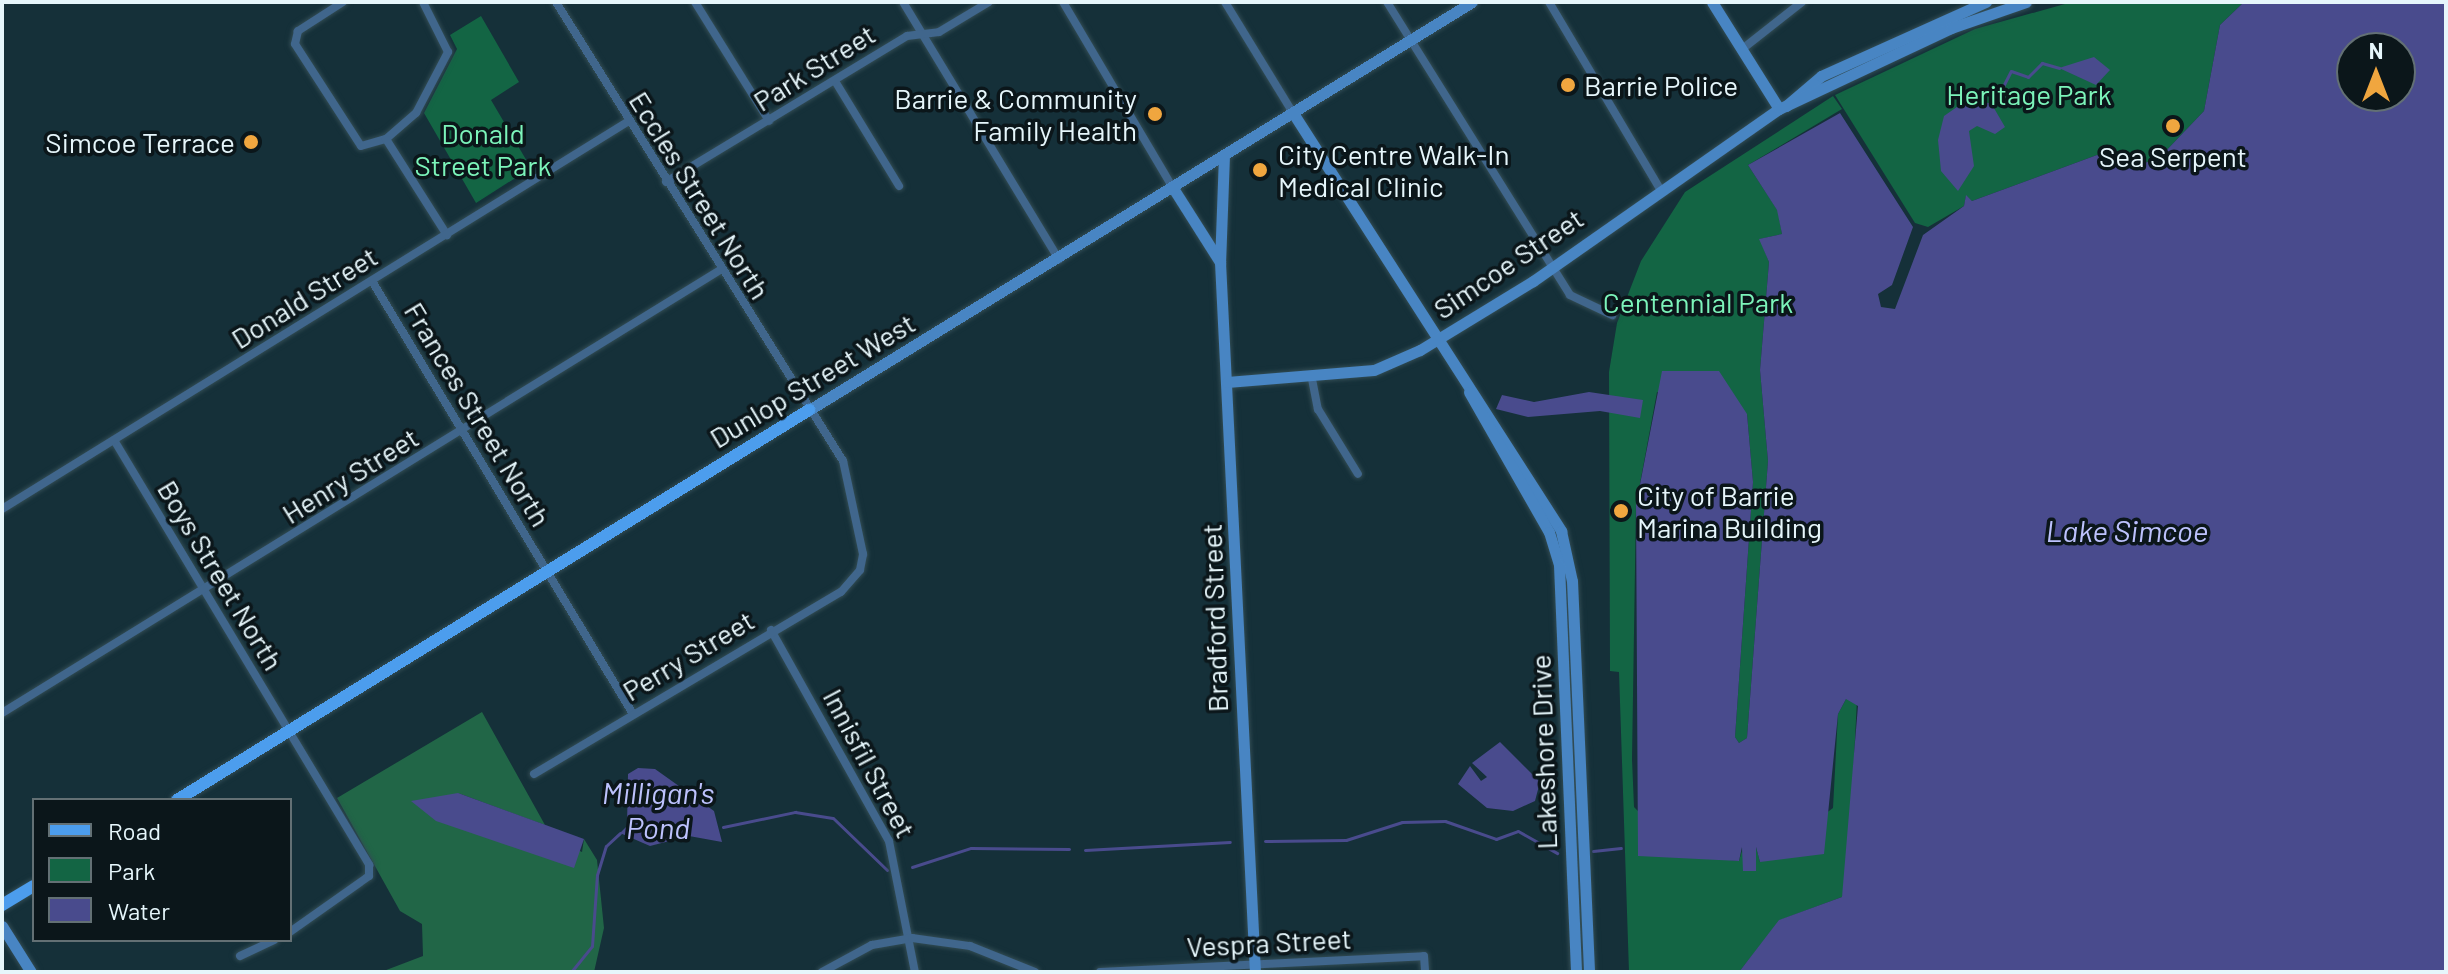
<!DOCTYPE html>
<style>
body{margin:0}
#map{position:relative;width:2448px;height:974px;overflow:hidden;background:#153039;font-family:Barlow,sans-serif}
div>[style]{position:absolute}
.green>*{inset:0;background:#136544}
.forest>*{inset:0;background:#216647}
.water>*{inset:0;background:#494b8d}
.stream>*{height:3px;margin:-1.5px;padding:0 1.5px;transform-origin:1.5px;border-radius:1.5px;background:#494b8d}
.roads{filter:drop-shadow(0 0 2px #324c54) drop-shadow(0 0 2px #324c54)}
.street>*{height:8px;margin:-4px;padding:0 4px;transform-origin:4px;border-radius:4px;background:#40668c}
.secondary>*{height:11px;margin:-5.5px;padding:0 5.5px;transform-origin:5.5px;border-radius:5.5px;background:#4885c3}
.primary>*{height:12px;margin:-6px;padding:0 6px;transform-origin:6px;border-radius:6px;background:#4c9ded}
.dots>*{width:22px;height:22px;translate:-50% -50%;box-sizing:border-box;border:4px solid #0b161a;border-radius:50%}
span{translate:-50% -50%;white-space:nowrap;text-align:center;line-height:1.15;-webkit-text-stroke:7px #0b161a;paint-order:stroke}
.street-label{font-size:28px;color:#e6f6fb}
.poi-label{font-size:28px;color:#e6f6fb}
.left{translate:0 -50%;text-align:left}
.right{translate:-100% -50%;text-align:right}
.park-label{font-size:28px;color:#7cf4ba}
.water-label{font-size:30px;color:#bdc2fd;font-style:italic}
.frame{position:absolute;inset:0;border:4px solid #e6f6fb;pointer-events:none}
.legend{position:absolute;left:32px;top:798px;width:260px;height:144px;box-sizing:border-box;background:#0b161a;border:2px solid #637074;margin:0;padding:10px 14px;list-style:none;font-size:24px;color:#e6f6fb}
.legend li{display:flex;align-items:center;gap:16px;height:40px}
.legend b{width:40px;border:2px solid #637074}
.north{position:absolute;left:2336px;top:32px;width:80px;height:80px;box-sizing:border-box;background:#0b161a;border:2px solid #637074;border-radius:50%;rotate:0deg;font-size:22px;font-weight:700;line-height:32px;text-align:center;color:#e6f6fb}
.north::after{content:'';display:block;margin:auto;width:28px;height:36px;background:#f0a63f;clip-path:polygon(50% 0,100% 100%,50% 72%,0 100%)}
</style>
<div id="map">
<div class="green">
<div style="clip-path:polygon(2072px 2px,2244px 2px,2220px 25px,2204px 111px,2161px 156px,2131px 169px,2097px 155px,1972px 201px,1966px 196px,1964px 206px,1928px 227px,1915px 223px,1835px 95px,1975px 29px)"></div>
<div style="clip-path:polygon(481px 16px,519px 82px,491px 100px,531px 168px,476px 203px,424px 113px,457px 49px,450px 35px)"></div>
<div style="clip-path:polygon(1833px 96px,1842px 109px,1748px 165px,1778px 211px,1782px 234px,1760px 239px,1769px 262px,1760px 370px,1768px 461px,1747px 738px,1739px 743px,1735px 737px,1753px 482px,1747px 414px,1657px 392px,1636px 505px,1632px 759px,1634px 807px,1681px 855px,1739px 861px,1743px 847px,1744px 871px,1756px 847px,1760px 862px,1833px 808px,1838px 714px,1846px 699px,1857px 699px,1848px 879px,1842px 897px,1780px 920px,1739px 972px,1629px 972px,1619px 672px,1610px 671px,1609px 372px,1617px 323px,1641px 261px,1685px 192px)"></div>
</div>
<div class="forest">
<div style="clip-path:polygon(482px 712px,545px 825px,458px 793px,582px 852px,584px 839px,597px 860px,604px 928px,594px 972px,381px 972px,423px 956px,422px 924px,400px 911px,337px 798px)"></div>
</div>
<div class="water">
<div style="clip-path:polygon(evenodd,2244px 2px,2446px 2px,2446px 972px,1739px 972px,1779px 920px,1842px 897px,1858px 706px,1846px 699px,1838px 714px,1824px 854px,1760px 862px,1756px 847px,1756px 871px,1743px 871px,1742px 847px,1739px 861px,1638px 856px,1636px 505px,1662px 371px,1719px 371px,1747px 414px,1753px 482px,1735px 737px,1739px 743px,1747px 738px,1768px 461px,1760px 370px,1769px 262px,1759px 239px,1782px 234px,1777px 210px,1748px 165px,1840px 113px,1913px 227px,1892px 285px,1878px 294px,1881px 307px,1895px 309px,1923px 235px,1964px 206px,1966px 195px,1972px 201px,2097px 155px,2131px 169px,2161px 156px,2204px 111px,2220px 25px,2244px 2px,2400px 48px,2400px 96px,2352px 96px,2352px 48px,2400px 48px)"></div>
<div style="clip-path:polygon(2094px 57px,2110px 70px,2096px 85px,2059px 68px)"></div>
<div style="clip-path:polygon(1964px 102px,1991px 103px,2005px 127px,1995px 134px,1977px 126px,1969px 131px,1974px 166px,1958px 191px,1941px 171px,1938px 140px,1944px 116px)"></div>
<div style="clip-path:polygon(1589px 392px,1643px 400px,1640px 418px,1600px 411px,1528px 417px,1496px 409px,1502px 395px,1534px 402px)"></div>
<div style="clip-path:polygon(1500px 742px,1540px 782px,1535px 801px,1513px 811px,1487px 808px,1458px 784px,1470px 766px,1481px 781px,1487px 777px,1472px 763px)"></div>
<div style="clip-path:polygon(638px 768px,655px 769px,714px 811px,722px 842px,689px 836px,650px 846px,620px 833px,627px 826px,628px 774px)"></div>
<div style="clip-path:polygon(458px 793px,584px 839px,574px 868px,436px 821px,411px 801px)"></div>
</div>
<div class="stream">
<div style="left:1993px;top:106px;width:39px;rotate:-63deg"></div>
<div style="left:2011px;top:71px;width:18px;rotate:19deg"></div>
<div style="left:2028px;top:77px;width:20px;rotate:-45deg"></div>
<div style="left:2042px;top:63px;width:18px;rotate:16deg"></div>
<div style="left:723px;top:827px;width:74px;rotate:-11.8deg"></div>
<div style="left:795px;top:812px;width:38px;rotate:9deg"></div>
<div style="left:833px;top:818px;width:75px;rotate:43.9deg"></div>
<div style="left:1265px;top:841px;width:81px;rotate:-0.7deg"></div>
<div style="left:1346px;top:840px;width:59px;rotate:-17.8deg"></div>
<div style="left:1402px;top:822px;width:43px;rotate:-1.3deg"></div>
<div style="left:1445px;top:821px;width:54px;rotate:19.4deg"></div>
<div style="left:1496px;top:839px;width:23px;rotate:-20deg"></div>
<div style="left:1518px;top:831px;width:45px;rotate:29.4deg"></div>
<div style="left:1085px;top:850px;width:145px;rotate:-3.2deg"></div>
<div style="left:1593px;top:851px;width:28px;rotate:-6deg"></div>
<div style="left:912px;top:867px;width:62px;rotate:-17.9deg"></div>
<div style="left:971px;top:848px;width:98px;rotate:0.6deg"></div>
<div style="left:571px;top:972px;width:33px;rotate:-51deg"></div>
<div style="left:592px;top:946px;width:71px;rotate:-86deg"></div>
<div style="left:597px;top:875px;width:30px;rotate:-73deg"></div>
<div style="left:606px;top:846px;width:19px;rotate:-43deg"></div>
</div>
<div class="roads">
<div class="street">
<div style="left:343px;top:2px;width:54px;rotate:147.2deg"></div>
<div style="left:298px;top:31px;width:13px;rotate:103deg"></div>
<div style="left:295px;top:44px;width:121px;rotate:57.1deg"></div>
<div style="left:361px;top:146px;width:26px;rotate:-16deg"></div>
<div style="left:386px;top:139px;width:40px;rotate:-41deg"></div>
<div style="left:416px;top:113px;width:69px;rotate:-62.3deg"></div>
<div style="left:448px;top:52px;width:56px;rotate:-116.6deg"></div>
<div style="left:695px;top:2px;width:140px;rotate:58.1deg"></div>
<div style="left:903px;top:2px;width:301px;rotate:58.8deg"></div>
<div style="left:1063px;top:2px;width:216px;rotate:59.4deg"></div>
<div style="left:1225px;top:2px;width:130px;rotate:58.5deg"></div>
<div style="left:1387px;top:2px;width:345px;rotate:58deg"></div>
<div style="left:1570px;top:295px;width:47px;rotate:25.5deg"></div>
<div style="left:1549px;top:2px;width:215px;rotate:59.3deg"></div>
<div style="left:1741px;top:50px;width:78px;rotate:-38.2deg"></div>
<div style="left:835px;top:81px;width:123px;rotate:58.6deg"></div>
<div style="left:386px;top:139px;width:114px;rotate:57.6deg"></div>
<div style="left:666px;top:182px;width:282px;rotate:-31.2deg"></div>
<div style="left:907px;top:36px;width:32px;rotate:-7deg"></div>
<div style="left:939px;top:32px;width:58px;rotate:-31deg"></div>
<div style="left:372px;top:281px;width:506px;rotate:58.92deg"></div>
<div style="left:1312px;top:379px;width:31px;rotate:79deg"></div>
<div style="left:1318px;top:409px;width:76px;rotate:58.4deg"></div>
<div style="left:114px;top:440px;width:496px;rotate:59deg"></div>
<div style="left:369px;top:865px;width:11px;rotate:90deg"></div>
<div style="left:369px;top:876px;width:97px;rotate:144.7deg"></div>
<div style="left:2px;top:509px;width:737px;rotate:-31.75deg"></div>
<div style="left:771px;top:630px;width:242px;rotate:60.8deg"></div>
<div style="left:889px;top:841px;width:134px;rotate:78.8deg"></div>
<div style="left:2px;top:713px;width:844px;rotate:-31.67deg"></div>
<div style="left:534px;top:774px;width:357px;rotate:-30.7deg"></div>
<div style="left:841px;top:592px;width:29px;rotate:-49deg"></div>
<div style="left:860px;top:570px;width:16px;rotate:-79deg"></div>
<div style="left:863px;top:554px;width:95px;rotate:-102.1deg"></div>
<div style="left:843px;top:461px;width:541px;rotate:-122.02deg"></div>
<div style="left:240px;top:956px;width:38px;rotate:-25deg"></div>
<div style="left:822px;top:972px;width:57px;rotate:-28.4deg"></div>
<div style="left:872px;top:945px;width:41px;rotate:-9.9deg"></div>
<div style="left:912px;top:938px;width:59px;rotate:7.9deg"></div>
<div style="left:970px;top:946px;width:70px;rotate:21.8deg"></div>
<div style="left:1100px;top:972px;width:324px;rotate:-2.8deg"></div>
<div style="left:1424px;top:956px;width:16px;rotate:86deg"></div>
</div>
<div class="secondary">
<div style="left:1712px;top:2px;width:126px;rotate:57.9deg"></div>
<div style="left:1786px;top:106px;width:46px;rotate:-40.6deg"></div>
<div style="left:1821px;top:76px;width:181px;rotate:-24.2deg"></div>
<div style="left:1293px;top:113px;width:497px;rotate:57.3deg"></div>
<div style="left:1561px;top:531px;width:51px;rotate:77.6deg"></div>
<div style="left:1572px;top:581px;width:391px;rotate:87.5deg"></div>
<div style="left:1224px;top:155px;width:107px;rotate:92.1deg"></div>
<div style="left:1220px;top:262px;width:711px;rotate:87.18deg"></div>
<div style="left:1173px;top:188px;width:88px;rotate:57.6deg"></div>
<div style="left:1227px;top:382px;width:147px;rotate:-4.7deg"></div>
<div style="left:1374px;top:370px;width:50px;rotate:-23.5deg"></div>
<div style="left:1420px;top:350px;width:132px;rotate:-31.4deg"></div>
<div style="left:1533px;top:281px;width:300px;rotate:-35deg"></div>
<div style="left:1779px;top:109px;width:190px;rotate:-25.2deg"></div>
<div style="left:1951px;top:28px;width:79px;rotate:-19.1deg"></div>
<div style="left:1469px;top:392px;width:161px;rotate:60.3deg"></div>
<div style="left:1549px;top:532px;width:34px;rotate:73deg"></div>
<div style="left:1559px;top:565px;width:407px;rotate:87.6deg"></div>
<div style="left:809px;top:410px;width:778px;rotate:-31.61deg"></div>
<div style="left:2px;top:926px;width:54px;rotate:57.8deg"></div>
</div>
<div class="primary">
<div style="left:177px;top:800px;width:743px;rotate:-31.68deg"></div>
<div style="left:2px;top:905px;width:37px;rotate:-31deg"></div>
</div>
</div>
<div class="dots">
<div style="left:1568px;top:85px;background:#f0a63f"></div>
<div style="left:1155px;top:114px;background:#f0a63f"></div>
<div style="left:2173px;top:126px;background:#f0a63f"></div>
<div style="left:251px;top:142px;background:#f0a63f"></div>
<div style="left:1260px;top:170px;background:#f0a63f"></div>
<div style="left:1621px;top:511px;background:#f0a63f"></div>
</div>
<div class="street-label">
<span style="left:814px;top:67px;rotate:-32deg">Park Street</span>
<span style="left:700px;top:195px;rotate:58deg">Eccles Street North</span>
<span style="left:1508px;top:263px;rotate:-34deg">Simcoe Street</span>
<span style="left:304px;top:297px;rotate:-32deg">Donald Street</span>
<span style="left:812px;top:380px;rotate:-31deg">Dunlop Street West</span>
<span style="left:478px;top:414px;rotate:59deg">Frances Street North</span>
<span style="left:350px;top:475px;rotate:-32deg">Henry Street</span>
<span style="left:221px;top:575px;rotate:59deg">Boys Street North</span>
<span style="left:1214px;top:618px;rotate:-92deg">Bradford Street</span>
<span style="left:688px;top:655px;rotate:-31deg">Perry Street</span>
<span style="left:1543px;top:752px;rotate:-92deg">Lakeshore Drive</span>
<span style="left:870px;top:763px;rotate:62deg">Innisfil Street</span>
<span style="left:1269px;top:942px;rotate:-3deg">Vespra Street</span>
</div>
<div class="poi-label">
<span class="left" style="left:1584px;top:85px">Barrie Police</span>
<span class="right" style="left:1137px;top:114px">Barrie &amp; Community<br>Family Health</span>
<span class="right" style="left:235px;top:142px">Simcoe Terrace</span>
<span class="left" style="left:1278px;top:170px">City Centre Walk-In<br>Medical Clinic</span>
<span style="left:2173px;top:156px">Sea Serpent</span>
<span class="left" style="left:1637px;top:511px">City of Barrie<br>Marina Building</span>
</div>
<div class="park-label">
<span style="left:2029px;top:94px">Heritage Park</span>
<span style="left:483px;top:149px">Donald<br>Street Park</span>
<span style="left:1698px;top:302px">Centennial Park</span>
</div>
<div class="water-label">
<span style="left:2127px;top:530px">Lake Simcoe</span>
<span style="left:658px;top:809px">Milligan's<br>Pond</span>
</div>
<div class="frame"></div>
<ul class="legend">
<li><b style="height:10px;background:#4c9ded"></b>Road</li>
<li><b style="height:22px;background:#136544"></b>Park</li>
<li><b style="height:22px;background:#494b8d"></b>Water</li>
</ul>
<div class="north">N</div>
</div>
